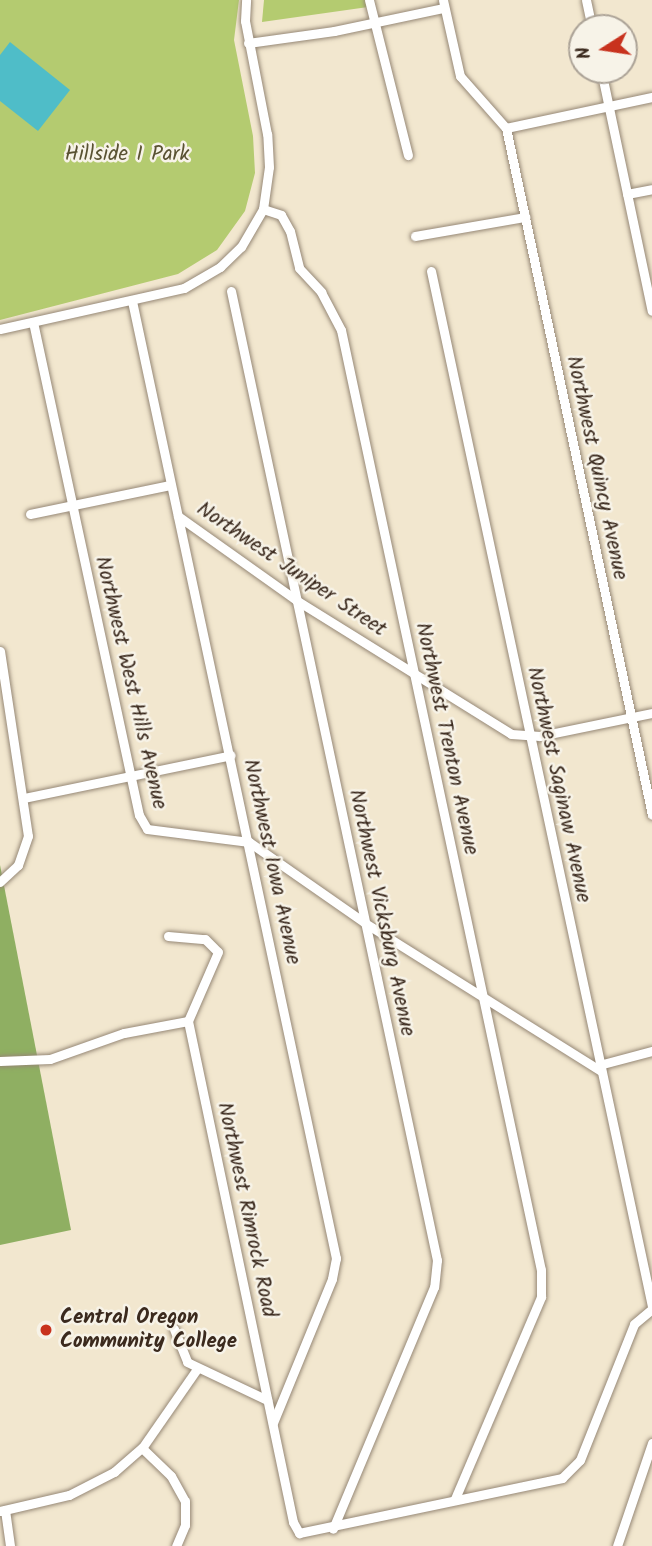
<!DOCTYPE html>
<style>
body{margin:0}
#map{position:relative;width:652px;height:1546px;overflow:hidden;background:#f2e7cf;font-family:Kalam,sans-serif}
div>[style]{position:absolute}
.green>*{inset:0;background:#b4cb70}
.forest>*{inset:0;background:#8faf62}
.water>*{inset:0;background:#4fbdc8}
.roads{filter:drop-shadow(0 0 2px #968876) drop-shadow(0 0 2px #968876)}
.minor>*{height:9px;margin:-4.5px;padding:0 4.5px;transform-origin:4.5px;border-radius:4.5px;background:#fff}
.dots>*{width:19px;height:19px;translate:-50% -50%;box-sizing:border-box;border:4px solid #f7f3e8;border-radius:50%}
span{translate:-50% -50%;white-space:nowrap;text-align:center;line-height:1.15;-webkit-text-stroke:5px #f7f3e8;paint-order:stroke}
.park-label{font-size:21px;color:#595232}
.street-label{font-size:21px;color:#3b2a1e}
.poi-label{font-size:21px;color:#3b2a1e;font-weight:700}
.left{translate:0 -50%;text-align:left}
.north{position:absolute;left:568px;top:14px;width:70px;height:70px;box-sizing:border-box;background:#f7f3e8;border:2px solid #aca397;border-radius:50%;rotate:258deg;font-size:19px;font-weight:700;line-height:28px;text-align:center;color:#3b2a1e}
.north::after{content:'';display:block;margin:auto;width:24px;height:32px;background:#c8321e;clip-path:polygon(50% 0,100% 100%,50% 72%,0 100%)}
</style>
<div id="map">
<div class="green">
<div style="clip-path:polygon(0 0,239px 0,234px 40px,253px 136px,255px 173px,245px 211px,217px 250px,178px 274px,0 320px)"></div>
<div style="clip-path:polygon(264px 0,367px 0,368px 7px,262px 22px)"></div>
</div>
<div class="forest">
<div style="clip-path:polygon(0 865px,71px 1230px,0 1245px)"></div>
</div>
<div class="water">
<div style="clip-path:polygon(10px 42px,70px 90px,38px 131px,0 101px,0 55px)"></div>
</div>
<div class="roads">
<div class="minor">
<div style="left:369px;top:0;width:160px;rotate:75.9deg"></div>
<div style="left:443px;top:0;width:78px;rotate:77.4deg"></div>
<div style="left:460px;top:76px;width:69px;rotate:48.5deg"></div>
<div style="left:506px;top:128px;width:702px;rotate:78deg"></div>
<div style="left:586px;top:0;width:29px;rotate:78deg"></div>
<div style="left:248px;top:43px;width:87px;rotate:-7.9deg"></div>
<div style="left:334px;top:31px;width:111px;rotate:-11.9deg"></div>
<div style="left:601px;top:70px;width:246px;rotate:78.1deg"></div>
<div style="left:506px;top:128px;width:149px;rotate:-12deg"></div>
<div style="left:627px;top:194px;width:25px;rotate:-11deg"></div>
<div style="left:263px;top:209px;width:19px;rotate:18deg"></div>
<div style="left:281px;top:215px;width:18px;rotate:61deg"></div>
<div style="left:290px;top:231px;width:38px;rotate:76deg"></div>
<div style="left:299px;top:268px;width:33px;rotate:47deg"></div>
<div style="left:321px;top:292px;width:43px;rotate:62.2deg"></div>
<div style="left:341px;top:330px;width:961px;rotate:77.99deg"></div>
<div style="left:541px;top:1270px;width:27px;rotate:90deg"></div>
<div style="left:541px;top:1297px;width:220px;rotate:113.1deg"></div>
<div style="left:415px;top:236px;width:112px;rotate:-9.8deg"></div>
<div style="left:431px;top:271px;width:1058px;rotate:77.95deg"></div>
<div style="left:231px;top:291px;width:991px;rotate:78deg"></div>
<div style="left:437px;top:1260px;width:27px;rotate:96deg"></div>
<div style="left:434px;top:1287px;width:262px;rotate:112.7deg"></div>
<div style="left:132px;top:301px;width:979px;rotate:77.97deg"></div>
<div style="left:336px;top:1258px;width:21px;rotate:101deg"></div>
<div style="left:332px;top:1279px;width:156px;rotate:112.3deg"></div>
<div style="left:33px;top:322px;width:504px;rotate:77.87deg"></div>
<div style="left:139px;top:815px;width:16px;rotate:60deg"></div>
<div style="left:147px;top:829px;width:103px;rotate:7.3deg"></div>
<div style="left:249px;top:842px;width:141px;rotate:34.9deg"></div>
<div style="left:365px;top:923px;width:279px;rotate:32.1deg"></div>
<div style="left:0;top:329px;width:189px;rotate:-12.6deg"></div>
<div style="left:184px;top:288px;width:42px;rotate:-30.3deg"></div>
<div style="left:220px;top:267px;width:29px;rotate:-44deg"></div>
<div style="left:241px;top:247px;width:44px;rotate:-59.9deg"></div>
<div style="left:263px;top:209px;width:42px;rotate:-81.9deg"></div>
<div style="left:269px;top:167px;width:33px;rotate:-93deg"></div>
<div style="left:267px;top:134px;width:115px;rotate:-101deg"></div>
<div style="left:245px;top:21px;width:21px;rotate:-87deg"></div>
<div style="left:30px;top:514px;width:143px;rotate:-11.7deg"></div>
<div style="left:178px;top:516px;width:145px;rotate:35.4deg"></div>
<div style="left:296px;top:600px;width:253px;rotate:31.9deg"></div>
<div style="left:511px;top:734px;width:29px;rotate:4deg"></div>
<div style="left:540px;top:736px;width:114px;rotate:-11.6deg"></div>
<div style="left:0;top:651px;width:187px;rotate:81.4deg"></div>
<div style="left:28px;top:836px;width:31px;rotate:109deg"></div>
<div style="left:18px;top:865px;width:25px;rotate:137deg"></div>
<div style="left:24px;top:798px;width:211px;rotate:-11.7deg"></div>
<div style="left:168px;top:936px;width:37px;rotate:5deg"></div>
<div style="left:205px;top:939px;width:18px;rotate:45deg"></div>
<div style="left:218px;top:952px;width:75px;rotate:113.5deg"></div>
<div style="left:188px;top:1021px;width:512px;rotate:78.16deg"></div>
<div style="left:293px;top:1522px;width:13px;rotate:61deg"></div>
<div style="left:299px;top:1533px;width:269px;rotate:-11.8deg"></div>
<div style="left:562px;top:1478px;width:25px;rotate:-45deg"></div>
<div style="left:580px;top:1460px;width:146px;rotate:-68.3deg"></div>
<div style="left:634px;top:1324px;width:23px;rotate:-40deg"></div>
<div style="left:0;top:1061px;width:50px;rotate:-2.3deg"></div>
<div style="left:50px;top:1059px;width:78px;rotate:-19.4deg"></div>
<div style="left:124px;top:1033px;width:65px;rotate:-10.6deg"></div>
<div style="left:599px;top:1065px;width:55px;rotate:-14.8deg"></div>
<div style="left:174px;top:1329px;width:35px;rotate:68deg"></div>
<div style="left:187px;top:1362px;width:89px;rotate:25.4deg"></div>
<div style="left:142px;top:1448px;width:40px;rotate:44deg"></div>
<div style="left:171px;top:1476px;width:29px;rotate:61deg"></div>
<div style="left:185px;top:1501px;width:24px;rotate:90deg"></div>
<div style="left:185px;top:1525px;width:23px;rotate:113deg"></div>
<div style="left:5px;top:1510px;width:36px;rotate:82deg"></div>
<div style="left:0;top:1511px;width:71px;rotate:-13.1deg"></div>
<div style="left:69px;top:1495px;width:51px;rotate:-27.1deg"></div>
<div style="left:114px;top:1472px;width:37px;rotate:-41deg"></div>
<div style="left:142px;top:1448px;width:96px;rotate:-55.2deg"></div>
<div style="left:617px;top:1546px;width:109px;rotate:-71.2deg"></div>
</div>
</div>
<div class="dots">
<div style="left:46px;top:1330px;background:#c8321e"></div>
</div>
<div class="park-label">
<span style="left:127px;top:155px">Hillside I Park</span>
</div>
<div class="street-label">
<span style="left:596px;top:468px;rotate:78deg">Northwest Quincy Avenue</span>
<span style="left:291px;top:570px;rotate:34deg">Northwest Juniper Street</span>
<span style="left:130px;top:683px;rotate:77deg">Northwest West Hills Avenue</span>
<span style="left:446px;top:739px;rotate:78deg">Northwest Trenton Avenue</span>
<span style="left:558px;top:785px;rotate:78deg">Northwest Saginaw Avenue</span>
<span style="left:271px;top:862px;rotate:78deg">Northwest Iowa Avenue</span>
<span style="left:381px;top:913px;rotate:78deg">Northwest Vicksburg Avenue</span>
<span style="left:246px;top:1210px;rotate:78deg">Northwest Rimrock Road</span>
</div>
<div class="poi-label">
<span class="left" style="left:60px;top:1330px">Central Oregon<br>Community College</span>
</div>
<div class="north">N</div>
</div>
